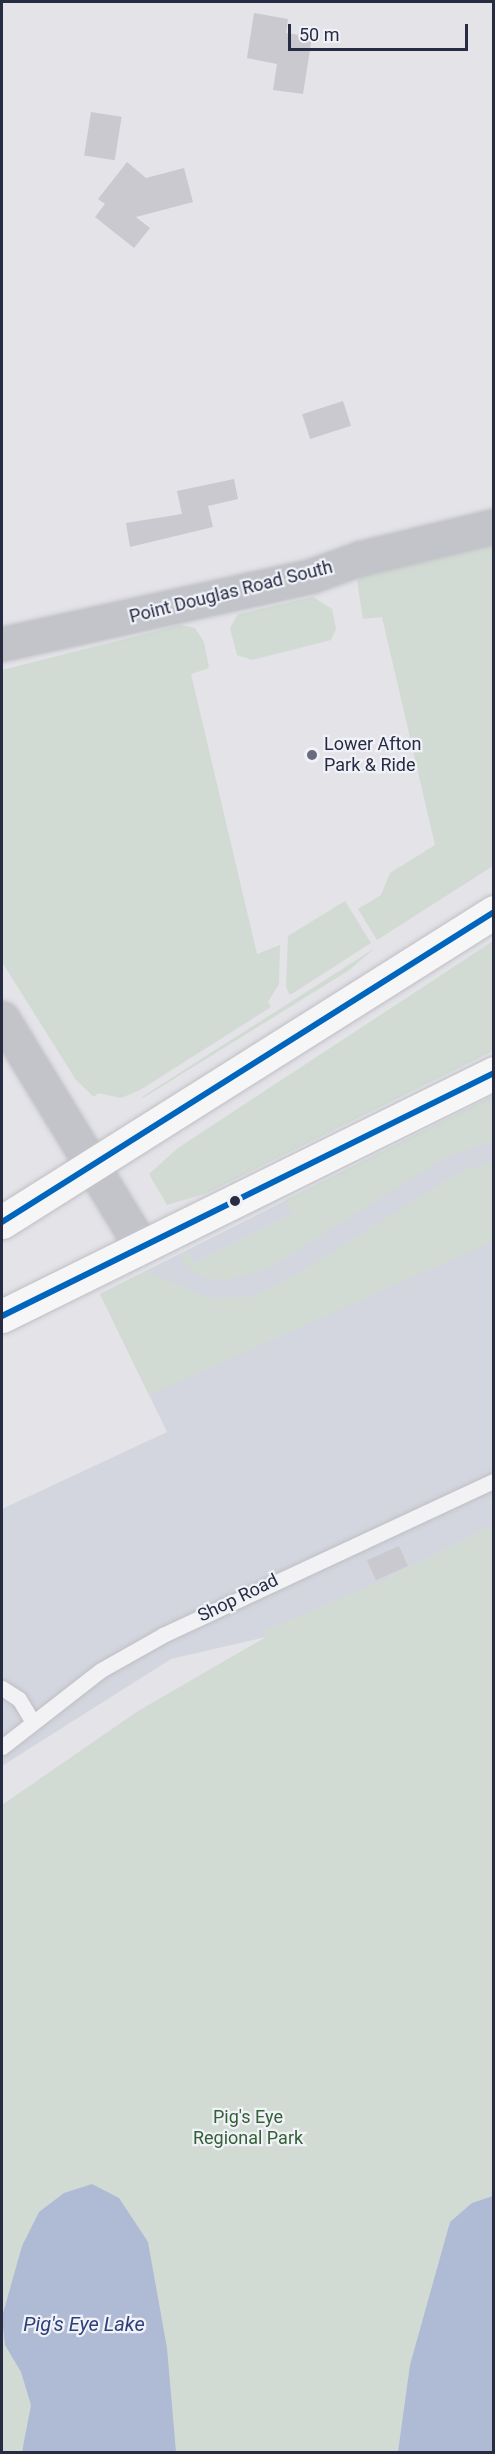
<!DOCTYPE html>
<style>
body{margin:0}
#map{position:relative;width:495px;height:2454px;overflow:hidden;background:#e3e3e8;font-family:Roboto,sans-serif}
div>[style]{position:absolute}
.built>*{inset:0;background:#d4d6df}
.green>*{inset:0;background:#d1dbd3}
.water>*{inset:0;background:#afbad5}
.building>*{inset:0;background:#c9c9cf;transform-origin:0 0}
.roads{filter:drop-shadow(0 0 2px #bebfc4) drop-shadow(0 0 2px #bebfc4)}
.lane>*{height:15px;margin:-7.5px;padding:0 7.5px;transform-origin:7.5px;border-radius:7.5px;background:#f2f2f5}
.secondary>*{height:33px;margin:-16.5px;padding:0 16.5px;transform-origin:16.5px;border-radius:16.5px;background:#c3c4ca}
.highway>*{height:33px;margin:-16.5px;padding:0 16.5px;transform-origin:16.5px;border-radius:16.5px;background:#f6f6f7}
.bus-1>*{height:6px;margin:-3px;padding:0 3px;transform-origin:3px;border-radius:3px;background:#0065bd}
.dots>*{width:16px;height:16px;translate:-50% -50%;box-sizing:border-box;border:3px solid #f0f2f8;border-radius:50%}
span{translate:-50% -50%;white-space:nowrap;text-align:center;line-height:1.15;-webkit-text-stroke:4.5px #f0f2f8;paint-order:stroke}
.street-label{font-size:18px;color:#282c43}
.poi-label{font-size:18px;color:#282c43}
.left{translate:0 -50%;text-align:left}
.park-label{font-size:18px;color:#346035}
.water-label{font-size:20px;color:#2f417a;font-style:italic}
.frame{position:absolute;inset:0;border:3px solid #282c43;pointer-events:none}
.scale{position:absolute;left:288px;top:24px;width:180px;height:27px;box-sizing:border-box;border:3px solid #282c43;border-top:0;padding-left:8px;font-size:18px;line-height:21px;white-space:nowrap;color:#282c43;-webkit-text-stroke:4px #f0f2f8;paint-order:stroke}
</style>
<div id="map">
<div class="built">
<div style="clip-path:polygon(493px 1096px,493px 1530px,266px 1637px,171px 1659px,2px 1766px,2px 1509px,167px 1432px,100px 1294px)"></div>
</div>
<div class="green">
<div style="clip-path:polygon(493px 539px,493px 866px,377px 940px,358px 909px,381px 895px,390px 873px,435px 845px,382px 617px,363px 619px,357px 581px,362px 574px)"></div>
<div style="clip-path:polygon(313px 597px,332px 609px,336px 629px,331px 640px,252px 660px,237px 655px,230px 628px,238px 614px)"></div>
<div style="clip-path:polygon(180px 625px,195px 628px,204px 642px,209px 668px,191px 674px,257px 954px,280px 945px,279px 984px,268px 1002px,271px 1007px,140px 1090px,121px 1098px,98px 1093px,94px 1097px,76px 1080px,2px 962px,2px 670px)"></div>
<div style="clip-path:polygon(345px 901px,371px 943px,290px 995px,286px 987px,288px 936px)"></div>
<div style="clip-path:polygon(493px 941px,493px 1051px,207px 1193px,167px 1205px,149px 1174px,178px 1148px)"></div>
<div style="clip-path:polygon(375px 948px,348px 971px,143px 1098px,142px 1097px)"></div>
<div style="clip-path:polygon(493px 1096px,493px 1141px,447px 1156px,268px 1269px,224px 1281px,199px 1276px,184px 1262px,182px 1253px,187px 1251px,194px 1263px,292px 1214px,285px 1200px)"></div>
<div style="clip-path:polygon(493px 1162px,493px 1241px,149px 1395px,100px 1294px,146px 1271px,208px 1298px,251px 1297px,297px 1274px,461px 1171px)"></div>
<div style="clip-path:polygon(493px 1525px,493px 2452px,2px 2452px,2px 1805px,138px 1711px,266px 1637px,263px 1631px,377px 1583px)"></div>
</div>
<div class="water">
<div style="clip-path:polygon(92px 2184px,119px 2198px,148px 2242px,167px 2348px,176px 2452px,22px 2452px,31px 2405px,21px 2372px,5px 2345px,2px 2317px,22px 2246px,39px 2212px,64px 2193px)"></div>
<div style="clip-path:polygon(493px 2196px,493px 2452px,398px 2452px,410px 2365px,450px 2222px,472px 2203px)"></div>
</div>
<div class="building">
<div style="clip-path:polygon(254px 13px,288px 19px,286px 33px,312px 37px,303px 94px,273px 90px,277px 64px,247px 58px)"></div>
<div style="left:91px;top:112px;width:31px;height:44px;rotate:9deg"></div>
<div style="clip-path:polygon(127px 162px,146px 178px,184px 168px,193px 202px,136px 217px,150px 228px,134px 248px,95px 217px,105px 204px,98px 199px)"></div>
<div style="left:343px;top:401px;width:26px;height:43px;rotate:72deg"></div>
<div style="clip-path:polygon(234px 479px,238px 499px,208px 506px,213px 527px,130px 547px,126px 523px,182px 514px,177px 491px)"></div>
<div style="left:399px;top:1546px;width:22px;height:35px;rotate:66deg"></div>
</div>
<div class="roads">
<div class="lane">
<div style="left:2px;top:1688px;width:20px;rotate:33deg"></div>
<div style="left:19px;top:1699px;width:26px;rotate:59deg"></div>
<div style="left:2px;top:1747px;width:125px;rotate:-37.9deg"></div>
<div style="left:101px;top:1670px;width:71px;rotate:-29.4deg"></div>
<div style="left:163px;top:1635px;width:365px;rotate:-25deg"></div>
</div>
<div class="secondary">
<div style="left:2px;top:644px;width:316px;rotate:-12.4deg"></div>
<div style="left:311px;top:576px;width:53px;rotate:-19.8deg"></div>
<div style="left:361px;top:558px;width:137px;rotate:-13.5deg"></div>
<div style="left:2px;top:1018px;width:267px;rotate:58.6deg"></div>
</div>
<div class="highway">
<div style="left:2px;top:1222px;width:582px;rotate:-32.21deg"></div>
<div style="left:2px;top:1316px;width:549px;rotate:-26.28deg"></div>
</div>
</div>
<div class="bus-1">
<div style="left:2px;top:1222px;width:582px;rotate:-32.21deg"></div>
<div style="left:2px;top:1316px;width:549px;rotate:-26.28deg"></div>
</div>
<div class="dots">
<div style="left:312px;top:755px;background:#696c7d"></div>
<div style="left:235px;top:1201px;background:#282c43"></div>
</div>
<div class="street-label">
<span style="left:231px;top:592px;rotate:-14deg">Point Douglas Road South</span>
<span style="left:238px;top:1598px;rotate:-26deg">Shop Road</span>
</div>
<div class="poi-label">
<span class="left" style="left:324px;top:755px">Lower Afton<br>Park &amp; Ride</span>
</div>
<div class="park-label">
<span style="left:248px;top:2128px">Pig's Eye<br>Regional Park</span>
</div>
<div class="water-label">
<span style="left:84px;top:2324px">Pig's Eye Lake</span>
</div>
<div class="frame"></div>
<div class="scale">50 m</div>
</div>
